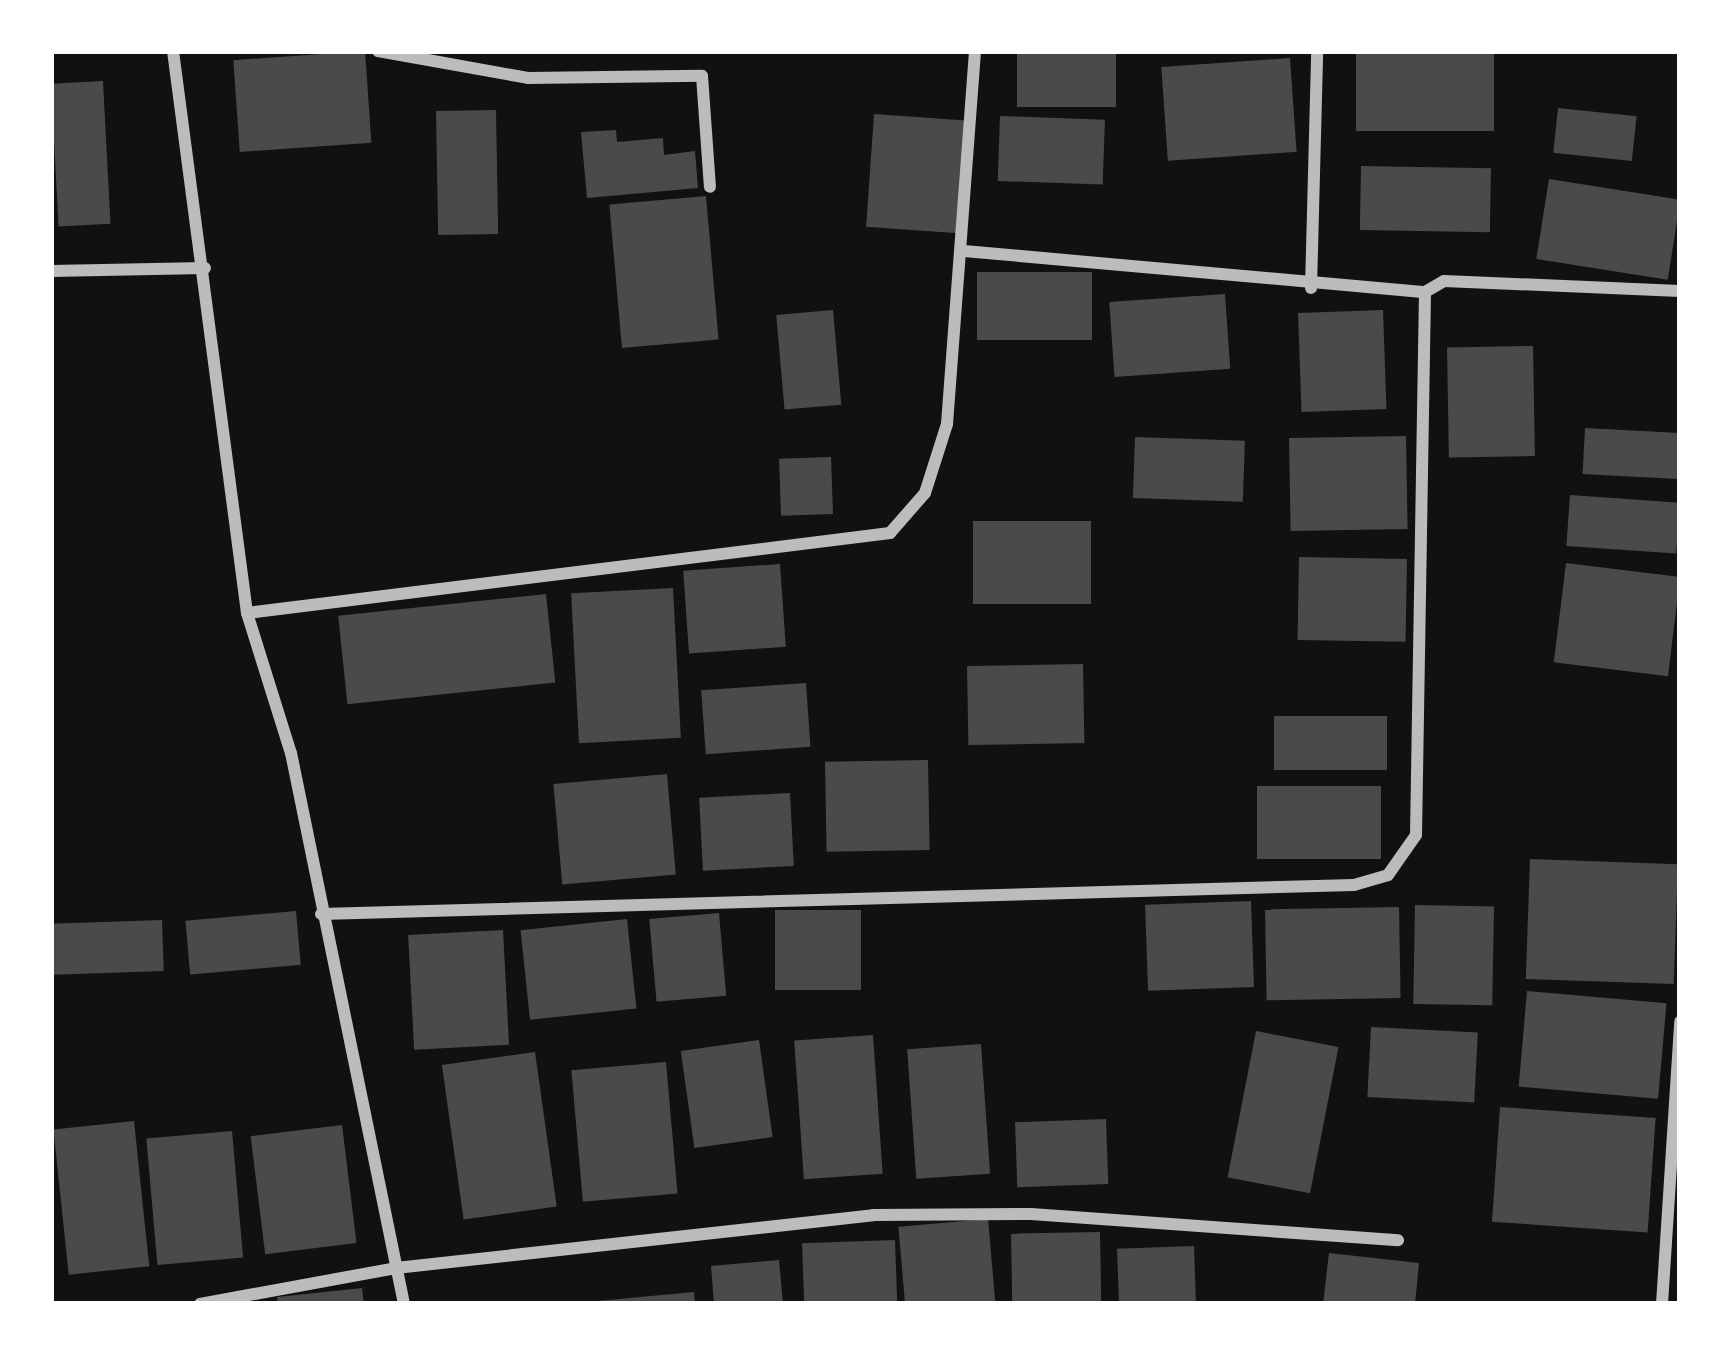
<!DOCTYPE html>
<style>
body{margin:0}
#map{position:relative;width:1731px;height:1355px;overflow:hidden;background:#111;font-family:Helvetica,sans-serif}
div>[style]{position:absolute}
.building>*{inset:0;background:#4a4a4a;transform-origin:0 0}
.minor>*{height:12px;margin:-6px;padding:0 6px;transform-origin:6px;border-radius:6px;background:#bcbcbc}
span{translate:-50% -50%;white-space:nowrap;text-align:center;line-height:1.15;-webkit-text-stroke:9px #fff;paint-order:stroke}
.frame{position:absolute;inset:0;border:54px solid #fff;pointer-events:none}
</style>
<div id="map">
<div class="building">
<div style="left:365px;top:51px;width:92px;height:132px;rotate:86deg"></div>
<div style="left:1017px;top:51px;width:99px;height:56px"></div>
<div style="left:1356px;top:51px;width:138px;height:80px"></div>
<div style="left:1290px;top:58px;width:94px;height:129px;rotate:86deg"></div>
<div style="left:103px;top:81px;width:143px;height:52px;rotate:87deg"></div>
<div style="left:1558px;top:108px;width:79px;height:45px;rotate:6deg"></div>
<div style="left:496px;top:110px;width:124px;height:60px;rotate:89deg"></div>
<div style="left:874px;top:114px;width:92px;height:113px;rotate:4deg"></div>
<div style="left:1000px;top:116px;width:105px;height:65px;rotate:2deg"></div>
<div style="clip-path:polygon(616px 130px,617px 142px,663px 138px,664px 155px,695px 151px,698px 188px,587px 198px,581px 132px)"></div>
<div style="left:1361px;top:166px;width:130px;height:64px;rotate:1deg"></div>
<div style="left:1549px;top:179px;width:133px;height:81px;rotate:9deg"></div>
<div style="left:706px;top:196px;width:144px;height:97px;rotate:85deg"></div>
<div style="left:977px;top:272px;width:115px;height:68px"></div>
<div style="left:1225px;top:294px;width:75px;height:116px;rotate:86deg"></div>
<div style="left:833px;top:310px;width:95px;height:57px;rotate:85deg"></div>
<div style="left:1383px;top:310px;width:99px;height:85px;rotate:88deg"></div>
<div style="left:1533px;top:346px;width:110px;height:86px;rotate:89deg"></div>
<div style="left:1585px;top:428px;width:95px;height:46px;rotate:3deg"></div>
<div style="left:1406px;top:436px;width:93px;height:117px;rotate:89deg"></div>
<div style="left:1135px;top:437px;width:110px;height:61px;rotate:2deg"></div>
<div style="left:831px;top:457px;width:57px;height:52px;rotate:88deg"></div>
<div style="left:1570px;top:495px;width:110px;height:51px;rotate:4deg"></div>
<div style="left:973px;top:521px;width:118px;height:83px"></div>
<div style="left:1299px;top:557px;width:108px;height:83px;rotate:1deg"></div>
<div style="left:1566px;top:563px;width:115px;height:100px;rotate:7deg"></div>
<div style="left:780px;top:564px;width:83px;height:97px;rotate:86deg"></div>
<div style="left:673px;top:588px;width:150px;height:102px;rotate:87deg"></div>
<div style="left:546px;top:594px;width:89px;height:209px;rotate:84deg"></div>
<div style="left:1083px;top:664px;width:79px;height:116px;rotate:89deg"></div>
<div style="left:806px;top:683px;width:64px;height:105px;rotate:86deg"></div>
<div style="left:1274px;top:716px;width:113px;height:54px"></div>
<div style="left:928px;top:760px;width:90px;height:103px;rotate:89deg"></div>
<div style="left:667px;top:774px;width:101px;height:114px;rotate:85deg"></div>
<div style="left:1257px;top:786px;width:124px;height:73px"></div>
<div style="left:790px;top:793px;width:73px;height:91px;rotate:87deg"></div>
<div style="left:1530px;top:859px;width:148px;height:120px;rotate:2deg"></div>
<div style="left:1251px;top:901px;width:86px;height:106px;rotate:88deg"></div>
<div style="left:1415px;top:905px;width:79px;height:99px;rotate:1deg"></div>
<div style="left:1399px;top:907px;width:91px;height:134px;rotate:89deg"></div>
<div style="left:861px;top:910px;width:80px;height:86px;rotate:90deg"></div>
<div style="left:296px;top:911px;width:54px;height:111px;rotate:85deg"></div>
<div style="left:719px;top:913px;width:83px;height:70px;rotate:85deg"></div>
<div style="left:627px;top:919px;width:90px;height:107px;rotate:84deg"></div>
<div style="left:162px;top:920px;width:51px;height:111px;rotate:88deg"></div>
<div style="left:503px;top:930px;width:115px;height:95px;rotate:87deg"></div>
<div style="left:1527px;top:991px;width:140px;height:96px;rotate:5deg"></div>
<div style="left:1371px;top:1027px;width:107px;height:70px;rotate:3deg"></div>
<div style="left:1256px;top:1031px;width:84px;height:149px;rotate:11deg"></div>
<div style="left:873px;top:1035px;width:139px;height:79px;rotate:86deg"></div>
<div style="left:759px;top:1040px;width:98px;height:79px;rotate:82deg"></div>
<div style="left:981px;top:1044px;width:130px;height:74px;rotate:86deg"></div>
<div style="left:535px;top:1052px;width:156px;height:94px;rotate:82deg"></div>
<div style="left:666px;top:1062px;width:132px;height:95px;rotate:85deg"></div>
<div style="left:1500px;top:1107px;width:156px;height:115px;rotate:4deg"></div>
<div style="left:1106px;top:1119px;width:65px;height:91px;rotate:88deg"></div>
<div style="left:134px;top:1121px;width:146px;height:81px;rotate:84deg"></div>
<div style="left:342px;top:1125px;width:119px;height:92px;rotate:83deg"></div>
<div style="left:232px;top:1131px;width:127px;height:86px;rotate:85deg"></div>
<div style="left:988px;top:1219px;width:85px;height:90px;rotate:85deg"></div>
<div style="left:1100px;top:1232px;width:72px;height:89px;rotate:89deg"></div>
<div style="left:895px;top:1240px;width:64px;height:93px;rotate:88deg"></div>
<div style="left:1194px;top:1246px;width:58px;height:77px;rotate:88deg"></div>
<div style="clip-path:polygon(1329px 1253px,1419px 1263px,1415px 1304px,1323px 1304px)"></div>
<div style="clip-path:polygon(779px 1260px,783px 1304px,714px 1304px,711px 1266px)"></div>
<div style="clip-path:polygon(362px 1288px,364px 1304px,278px 1304px,277px 1297px)"></div>
<div style="clip-path:polygon(694px 1292px,695px 1304px,597px 1304px,597px 1301px)"></div>
</div>
<div class="minor">
<div style="left:173px;top:51px;width:567px;rotate:82.5deg"></div>
<div style="left:247px;top:613px;width:147px;rotate:72.6deg"></div>
<div style="left:291px;top:753px;width:562px;rotate:78.41deg"></div>
<div style="left:378px;top:51px;width:152px;rotate:10.2deg"></div>
<div style="left:528px;top:78px;width:174px;rotate:-0.7deg"></div>
<div style="left:702px;top:76px;width:111px;rotate:85.9deg"></div>
<div style="left:964px;top:251px;width:463px;rotate:5.1deg"></div>
<div style="left:51px;top:271px;width:154px;rotate:-1.1deg"></div>
<div style="left:1311px;top:288px;width:237px;rotate:-88.5deg"></div>
<div style="left:247px;top:613px;width:648px;rotate:-7.09deg"></div>
<div style="left:890px;top:533px;width:53px;rotate:-48.8deg"></div>
<div style="left:925px;top:493px;width:72px;rotate:-72.3deg"></div>
<div style="left:947px;top:424px;width:374px;rotate:-85.7deg"></div>
<div style="left:321px;top:914px;width:1033px;rotate:-1.61deg"></div>
<div style="left:1354px;top:885px;width:35px;rotate:-16deg"></div>
<div style="left:1388px;top:875px;width:49px;rotate:-55deg"></div>
<div style="left:1416px;top:835px;width:543px;rotate:-89.05deg"></div>
<div style="left:1425px;top:292px;width:22px;rotate:-30deg"></div>
<div style="left:1444px;top:281px;width:236px;rotate:2.4deg"></div>
<div style="left:200px;top:1304px;width:199px;rotate:-10.4deg"></div>
<div style="left:396px;top:1268px;width:480px;rotate:-6.3deg"></div>
<div style="left:873px;top:1215px;width:158px;rotate:-0.4deg"></div>
<div style="left:1031px;top:1214px;width:368px;rotate:4.1deg"></div>
<div style="left:1662px;top:1304px;width:283px;rotate:-86.3deg"></div>
</div>
<div class="frame"></div>
</div>
